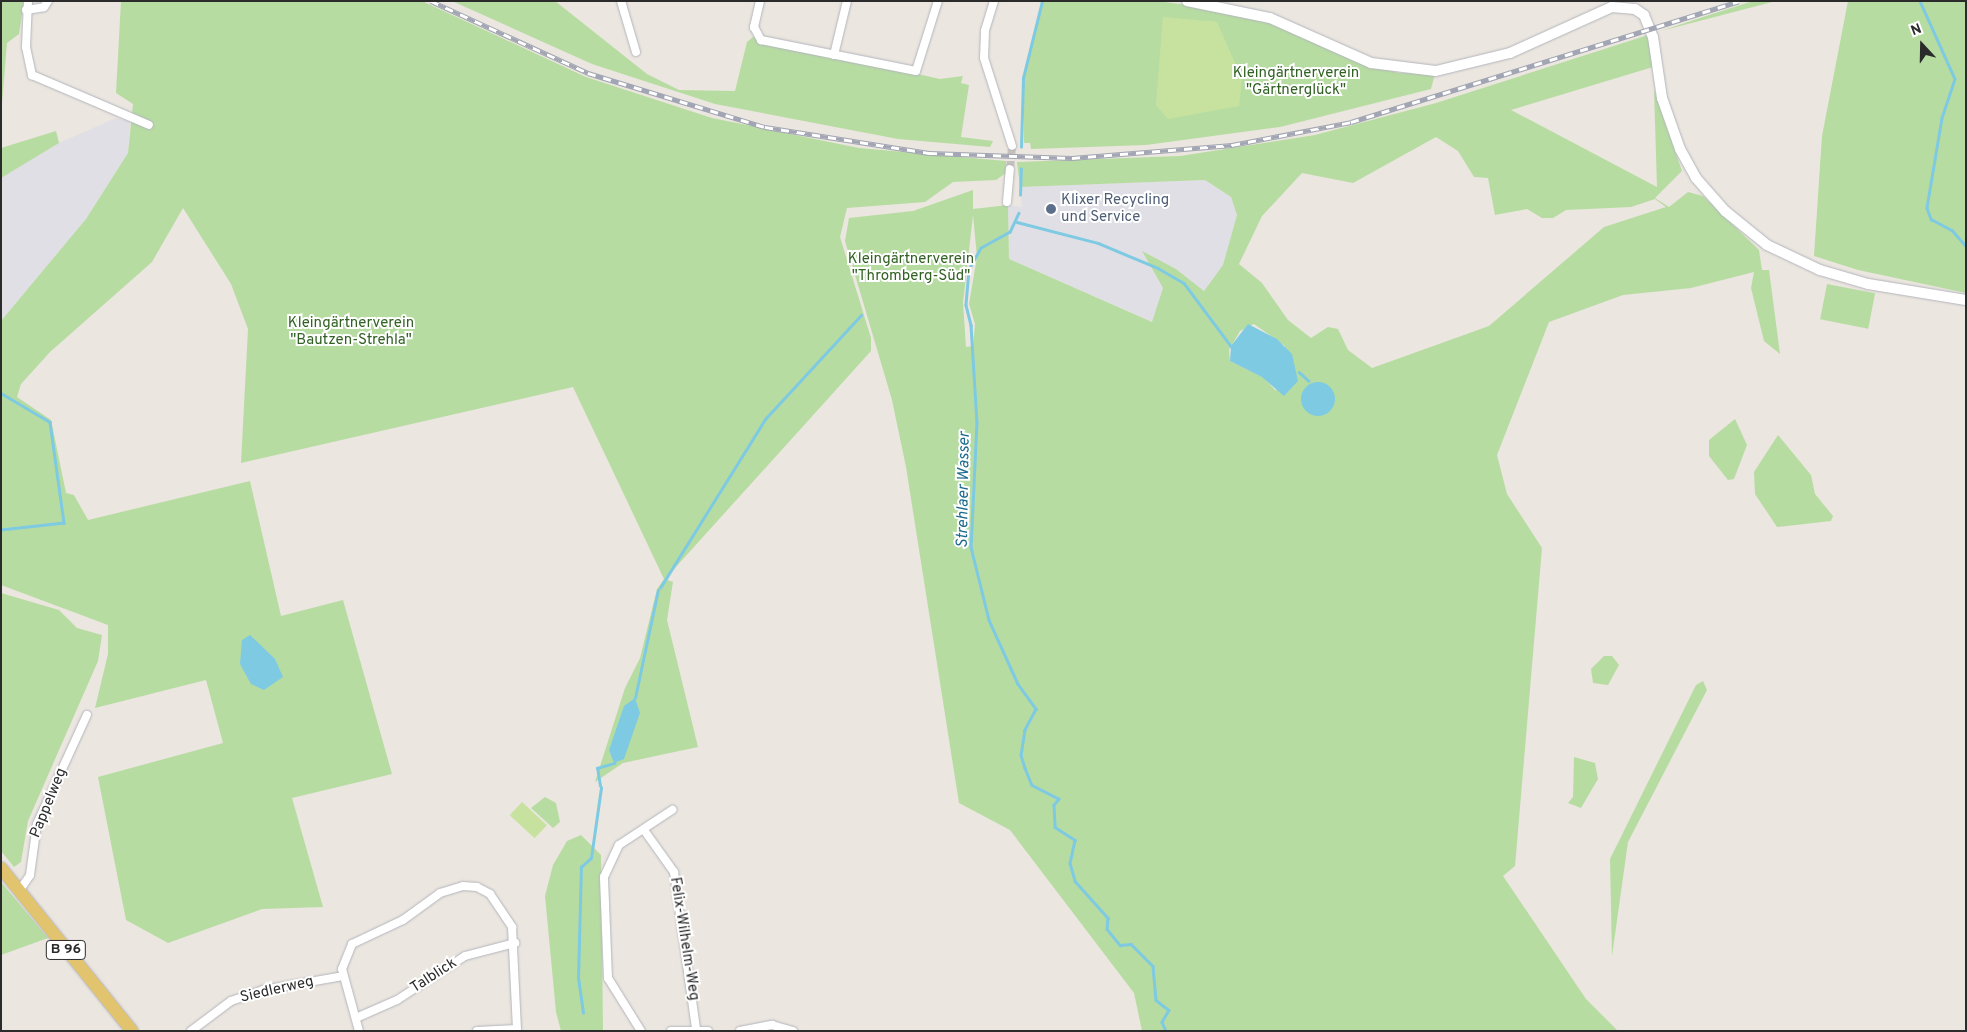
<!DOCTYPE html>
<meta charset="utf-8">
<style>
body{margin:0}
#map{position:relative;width:1967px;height:1032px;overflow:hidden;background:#ebe6df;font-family:Overpass,sans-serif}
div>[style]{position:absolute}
.industrial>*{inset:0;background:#e0dfe5}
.green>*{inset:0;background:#b7dca2;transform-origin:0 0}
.pitch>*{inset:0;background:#c7e29f;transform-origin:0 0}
.water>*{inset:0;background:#7ecae2}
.round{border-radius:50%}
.stream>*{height:2.5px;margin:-1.25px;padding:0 1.25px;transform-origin:1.25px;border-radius:1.25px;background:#7ecae2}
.minor-tunnel>*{height:8px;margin-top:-4px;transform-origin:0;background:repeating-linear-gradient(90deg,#c5c1bb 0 8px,transparent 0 12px)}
.roads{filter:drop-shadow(0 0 1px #b3b5bd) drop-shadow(0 0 1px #b3b5bd)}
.minor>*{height:8px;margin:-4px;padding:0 4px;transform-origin:4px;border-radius:4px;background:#fff}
.tertiary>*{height:10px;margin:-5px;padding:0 5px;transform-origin:5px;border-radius:5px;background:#fff}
.primary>*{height:12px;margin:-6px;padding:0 6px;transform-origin:6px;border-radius:6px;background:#e2c36e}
.rail>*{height:4.5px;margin-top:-2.25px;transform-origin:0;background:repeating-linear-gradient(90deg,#fff 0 8px,#a2a5b3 0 16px);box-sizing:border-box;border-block:1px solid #a2a5b3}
.dots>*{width:14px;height:14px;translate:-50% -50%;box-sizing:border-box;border:2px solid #fff;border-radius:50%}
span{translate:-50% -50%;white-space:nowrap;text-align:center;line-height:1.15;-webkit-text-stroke:4px #fff;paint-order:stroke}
.shield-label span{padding:1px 4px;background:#fff;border:1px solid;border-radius:4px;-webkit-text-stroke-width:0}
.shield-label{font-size:14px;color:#2b2b2b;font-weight:700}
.park-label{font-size:15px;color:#316123}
.service-label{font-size:15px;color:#4e5e75}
.left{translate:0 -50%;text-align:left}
.street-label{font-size:15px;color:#2b2b2b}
.water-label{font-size:16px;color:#1c6a8e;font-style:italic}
.frame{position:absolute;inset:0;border:2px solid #2b2b2b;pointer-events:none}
.north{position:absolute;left:1897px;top:20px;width:50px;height:50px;-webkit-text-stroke:4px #fff;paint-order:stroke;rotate:339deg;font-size:14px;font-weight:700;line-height:20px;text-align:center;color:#2b2b2b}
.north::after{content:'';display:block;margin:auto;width:18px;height:22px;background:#2b2b2b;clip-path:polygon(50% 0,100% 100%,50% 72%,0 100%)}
</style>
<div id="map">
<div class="industrial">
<div style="clip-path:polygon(116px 118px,130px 122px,128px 153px,86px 219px,1px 321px,1px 178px,59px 143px)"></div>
<div style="clip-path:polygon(1205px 180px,1231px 197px,1237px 215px,1223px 266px,1204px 291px,1176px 269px,1142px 252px,1163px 288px,1153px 322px,1009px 259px,1008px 205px,1022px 207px,1020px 187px)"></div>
</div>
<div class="green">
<div style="clip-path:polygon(1px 1px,24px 1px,19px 34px,7px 43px,1px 116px)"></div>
<div style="clip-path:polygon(evenodd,121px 1px,422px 1px,586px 77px,712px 118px,859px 148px,1006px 161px,1006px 173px,996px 180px,953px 182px,925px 202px,847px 208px,840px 237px,871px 338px,871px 351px,665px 579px,673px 582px,667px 620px,698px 747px,623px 763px,595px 782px,625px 688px,640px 658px,657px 589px,664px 579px,573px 387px,241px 463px,248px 329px,231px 284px,183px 208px,152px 262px,50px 352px,21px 384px,17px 397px,51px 420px,66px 493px,74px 495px,88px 520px,250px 481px,281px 616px,343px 600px,392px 774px,292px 798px,323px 907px,262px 909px,168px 943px,126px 920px,98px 777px,223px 743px,206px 680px,95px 708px,108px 654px,108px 625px,1px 585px,1px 321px,86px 219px,128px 153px,133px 104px,116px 93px,121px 1px,640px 713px,631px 733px,609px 750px,616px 734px,640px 713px)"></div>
<div style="clip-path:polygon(452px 1px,555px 1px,647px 74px,679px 90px,735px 91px,747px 42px,753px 37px,940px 79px,963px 76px,961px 83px,969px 85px,961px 137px,993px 141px,990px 147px,898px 139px,715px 104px,592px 64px)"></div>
<div style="clip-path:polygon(evenodd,1043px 1px,1157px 1px,1234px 11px,1262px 17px,1361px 63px,1399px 73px,1435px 74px,1431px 89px,1280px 127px,1146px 145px,1031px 149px,1030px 143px,1024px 143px,1024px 78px,1043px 1px,1197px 21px,1217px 22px,1156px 105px,1197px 21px)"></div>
<div style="clip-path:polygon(1753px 1px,1776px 1px,1661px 31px,1706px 16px)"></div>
<div style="clip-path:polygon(1848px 1px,1966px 1px,1966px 293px,1858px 270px,1814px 256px,1822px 136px)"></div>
<div style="clip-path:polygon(evenodd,1648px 35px,1653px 67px,1511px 110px,1657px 187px,1654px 90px,1682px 171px,1655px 198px,1669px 207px,1688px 192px,1703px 196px,1759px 250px,1762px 270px,1769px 270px,1780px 354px,1764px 341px,1751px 288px,1754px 272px,1691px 288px,1623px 295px,1549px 322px,1497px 455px,1507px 494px,1542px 548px,1515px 866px,1503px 876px,1586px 999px,1618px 1031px,1142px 1031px,1134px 993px,1010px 830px,959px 803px,906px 467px,892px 400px,845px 241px,849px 218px,913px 211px,973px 190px,973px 209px,1008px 205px,1009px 259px,1152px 322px,1163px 288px,1142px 251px,1176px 269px,1204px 291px,1223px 265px,1237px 215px,1231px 197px,1205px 180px,1020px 187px,1017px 162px,1180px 156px,1315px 135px,1436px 103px,1648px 35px,1436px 137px,1458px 151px,1474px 177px,1488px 178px,1495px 215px,1527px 209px,1542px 218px,1553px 218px,1566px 210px,1631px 207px,1655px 199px,1666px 207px,1604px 227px,1489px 326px,1372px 368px,1348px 350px,1338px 329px,1328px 327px,1311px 338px,1288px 320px,1262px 283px,1239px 264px,1262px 216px,1302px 173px,1353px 183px,1436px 137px,1648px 35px,973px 215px,977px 257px,969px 304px,975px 324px,973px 346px,966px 347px,963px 303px,973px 215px,1648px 35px,1254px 324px,1285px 346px,1276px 391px,1263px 377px,1230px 361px,1229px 350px,1240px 331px,1254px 324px)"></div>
<div style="clip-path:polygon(56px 131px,59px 143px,1px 178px,1px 148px)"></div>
<div style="left:1827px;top:284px;width:49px;height:36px;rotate:11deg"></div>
<div style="clip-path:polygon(1735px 419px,1747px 445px,1734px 479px,1728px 480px,1709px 456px,1709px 440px)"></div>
<div style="clip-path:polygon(1778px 435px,1811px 475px,1815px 494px,1833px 516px,1831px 521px,1777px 527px,1755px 494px,1754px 472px)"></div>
<div style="clip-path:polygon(1px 593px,59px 610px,77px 628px,102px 635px,98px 661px,28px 821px,21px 862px,14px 867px,1px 851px)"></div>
<div style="clip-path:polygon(1604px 656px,1612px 656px,1619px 665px,1608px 685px,1593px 683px,1591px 669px)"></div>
<div style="clip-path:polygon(1703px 681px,1707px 690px,1628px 842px,1612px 956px,1610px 859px,1696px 685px)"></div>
<div style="clip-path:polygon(1574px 757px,1595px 763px,1598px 779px,1581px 808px,1568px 803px,1573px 797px)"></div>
<div style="clip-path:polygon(545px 797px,556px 803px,560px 822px,553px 828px,531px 808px)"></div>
<div style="clip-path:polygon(581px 835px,601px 855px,603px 1031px,561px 1031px,556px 1012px,545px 896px,553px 865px,567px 841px)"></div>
<div style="clip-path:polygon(1px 882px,48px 938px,1px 955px)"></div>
</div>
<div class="pitch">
<div style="clip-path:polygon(1163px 17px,1217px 22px,1242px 79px,1239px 106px,1168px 119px,1156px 105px)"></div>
<div style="left:522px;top:802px;width:34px;height:18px;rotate:43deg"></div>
</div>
<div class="water">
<div style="clip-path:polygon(1248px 324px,1277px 339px,1292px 354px,1298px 381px,1284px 396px,1262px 377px,1230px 361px,1231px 346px)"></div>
<div class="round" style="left:1301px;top:382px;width:34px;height:34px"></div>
<div style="clip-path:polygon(250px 635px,275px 659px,283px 677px,264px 690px,251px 684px,240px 664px,242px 640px)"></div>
<div style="clip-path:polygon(635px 698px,640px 713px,624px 759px,614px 763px,609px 750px,624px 706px)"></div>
</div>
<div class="stream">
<div style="left:1920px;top:1px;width:85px;rotate:65.8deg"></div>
<div style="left:1955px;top:79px;width:41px;rotate:108.4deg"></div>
<div style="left:1942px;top:118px;width:91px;rotate:99.5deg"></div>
<div style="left:1927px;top:208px;width:12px;rotate:70deg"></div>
<div style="left:1931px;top:219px;width:24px;rotate:28deg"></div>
<div style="left:1952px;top:230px;width:21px;rotate:49deg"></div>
<div style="left:1021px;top:147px;width:69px;rotate:-88.3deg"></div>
<div style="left:1023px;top:78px;width:79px;rotate:-76.1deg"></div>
<div style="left:1020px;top:195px;width:26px;rotate:-88deg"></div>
<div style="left:1019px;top:213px;width:21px;rotate:115deg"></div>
<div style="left:1010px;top:232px;width:33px;rotate:151deg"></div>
<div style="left:981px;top:248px;width:25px;rotate:119deg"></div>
<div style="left:969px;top:270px;width:35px;rotate:95deg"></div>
<div style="left:966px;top:305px;width:21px;rotate:76deg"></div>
<div style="left:971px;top:325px;width:97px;rotate:86.5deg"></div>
<div style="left:977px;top:422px;width:125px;rotate:92.7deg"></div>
<div style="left:971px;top:547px;width:75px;rotate:76.1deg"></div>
<div style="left:989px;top:620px;width:70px;rotate:65.6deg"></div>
<div style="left:1018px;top:684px;width:31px;rotate:54deg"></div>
<div style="left:1036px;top:709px;width:24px;rotate:118deg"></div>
<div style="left:1025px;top:730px;width:25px;rotate:99deg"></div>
<div style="left:1021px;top:755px;width:14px;rotate:73deg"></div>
<div style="left:1025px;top:768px;width:18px;rotate:68deg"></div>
<div style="left:1032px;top:785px;width:30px;rotate:27deg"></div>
<div style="left:1059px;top:799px;width:8px;rotate:130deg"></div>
<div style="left:1054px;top:805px;width:22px;rotate:87deg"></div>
<div style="left:1055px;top:827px;width:24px;rotate:33deg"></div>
<div style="left:1075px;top:840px;width:24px;rotate:102deg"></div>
<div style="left:1070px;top:863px;width:19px;rotate:74deg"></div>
<div style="left:1075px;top:881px;width:50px;rotate:48.3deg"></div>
<div style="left:1108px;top:918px;width:11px;rotate:95deg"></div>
<div style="left:1107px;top:929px;width:21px;rotate:51deg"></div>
<div style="left:1120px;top:945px;width:11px;rotate:-5deg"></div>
<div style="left:1131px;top:944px;width:31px;rotate:45deg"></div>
<div style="left:1153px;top:966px;width:34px;rotate:85deg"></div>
<div style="left:1156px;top:1000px;width:16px;rotate:38deg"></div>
<div style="left:1169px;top:1010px;width:14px;rotate:120deg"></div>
<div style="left:1162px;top:1022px;width:10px;rotate:66deg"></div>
<div style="left:1017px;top:222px;width:84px;rotate:14.5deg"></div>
<div style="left:1098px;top:243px;width:65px;rotate:22.6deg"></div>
<div style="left:1158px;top:268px;width:30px;rotate:30deg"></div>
<div style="left:1184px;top:283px;width:79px;rotate:53.3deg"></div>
<div style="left:1299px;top:372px;width:13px;rotate:42deg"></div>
<div style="left:1px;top:393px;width:57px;rotate:30.6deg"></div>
<div style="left:50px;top:422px;width:102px;rotate:82.1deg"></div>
<div style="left:64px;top:523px;width:63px;rotate:173.7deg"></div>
<div style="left:660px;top:588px;width:200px;rotate:-58.1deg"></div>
<div style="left:766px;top:418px;width:140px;rotate:-47.3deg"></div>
<div style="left:635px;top:698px;width:110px;rotate:-78deg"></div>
<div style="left:600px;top:786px;width:18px;rotate:-99deg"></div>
<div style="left:597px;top:768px;width:18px;rotate:-16deg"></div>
<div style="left:583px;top:1013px;width:34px;rotate:-98deg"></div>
<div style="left:578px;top:979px;width:112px;rotate:-88.5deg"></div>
<div style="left:581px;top:867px;width:13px;rotate:-42deg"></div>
<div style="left:591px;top:858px;width:71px;rotate:-81.9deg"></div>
</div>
<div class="minor-tunnel">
<div style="left:1010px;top:169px;width:23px;rotate:-85deg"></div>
</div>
<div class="roads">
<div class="minor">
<div style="left:28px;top:1px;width:46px;rotate:92.5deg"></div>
<div style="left:26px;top:47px;width:29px;rotate:78deg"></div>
<div style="left:32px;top:75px;width:127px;rotate:23.1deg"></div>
<div style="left:621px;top:1px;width:53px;rotate:73.6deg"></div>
<div style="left:760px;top:1px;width:27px;rotate:103deg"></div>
<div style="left:754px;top:27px;width:15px;rotate:62deg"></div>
<div style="left:761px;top:40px;width:158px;rotate:11.3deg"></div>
<div style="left:916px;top:71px;width:73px;rotate:-72.6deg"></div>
<div style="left:994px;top:1px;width:31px;rotate:107deg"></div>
<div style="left:985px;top:31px;width:27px;rotate:92deg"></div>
<div style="left:984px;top:58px;width:92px;rotate:72.3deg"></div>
<div style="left:26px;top:10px;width:18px;rotate:-9deg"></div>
<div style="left:44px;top:7px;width:7px;rotate:-56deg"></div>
<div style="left:834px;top:55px;width:56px;rotate:-76.5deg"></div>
<div style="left:1007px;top:202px;width:33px;rotate:-85deg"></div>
<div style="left:644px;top:830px;width:52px;rotate:54.5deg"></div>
<div style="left:674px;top:872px;width:158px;rotate:82deg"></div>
<div style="left:19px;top:891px;width:19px;rotate:-55deg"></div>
<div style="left:30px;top:875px;width:51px;rotate:-82.2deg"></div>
<div style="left:37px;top:824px;width:120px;rotate:-65.4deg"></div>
<div style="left:356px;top:1018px;width:45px;rotate:-23.7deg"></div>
<div style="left:397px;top:1000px;width:81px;rotate:-32.9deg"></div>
<div style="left:465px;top:956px;width:52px;rotate:-14.6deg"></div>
<div style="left:191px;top:1031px;width:50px;rotate:-36.9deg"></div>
<div style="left:231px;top:1001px;width:34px;rotate:-19deg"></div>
<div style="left:263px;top:990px;width:81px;rotate:-9.9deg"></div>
<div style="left:359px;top:1031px;width:64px;rotate:-105.3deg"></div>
<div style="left:342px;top:969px;width:27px;rotate:-68deg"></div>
<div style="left:352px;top:944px;width:56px;rotate:-25.2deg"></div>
<div style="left:403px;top:920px;width:46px;rotate:-36.1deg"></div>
<div style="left:440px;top:893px;width:24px;rotate:-17deg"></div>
<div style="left:463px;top:886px;width:14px;rotate:4deg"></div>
<div style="left:477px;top:887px;width:15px;rotate:28deg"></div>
<div style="left:490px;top:894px;width:40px;rotate:56deg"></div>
<div style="left:512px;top:927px;width:104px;rotate:87.2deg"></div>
<div style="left:477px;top:1031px;width:40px;rotate:-2.9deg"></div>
<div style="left:641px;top:1031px;width:62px;rotate:-121.9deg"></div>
<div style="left:608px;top:978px;width:101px;rotate:-92.3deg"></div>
<div style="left:604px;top:877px;width:35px;rotate:-65deg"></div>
<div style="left:619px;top:845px;width:64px;rotate:-33.4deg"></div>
<div style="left:671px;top:1031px;width:37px"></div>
<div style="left:740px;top:1031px;width:33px;rotate:-11deg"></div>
<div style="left:772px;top:1025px;width:22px;rotate:16deg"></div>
</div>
<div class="tertiary">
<div style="left:1187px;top:1px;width:85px;rotate:11.6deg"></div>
<div style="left:1270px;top:18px;width:111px;rotate:24deg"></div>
<div style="left:1371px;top:63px;width:65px;rotate:7deg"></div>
<div style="left:1436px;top:71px;width:76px;rotate:-13.7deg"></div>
<div style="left:1510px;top:53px;width:112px;rotate:-24.3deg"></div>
<div style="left:1612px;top:7px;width:23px;rotate:5deg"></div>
<div style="left:1635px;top:9px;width:11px;rotate:34deg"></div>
<div style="left:1644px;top:15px;width:24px;rotate:68deg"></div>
<div style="left:1653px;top:37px;width:62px;rotate:81.6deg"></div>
<div style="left:1662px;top:98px;width:54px;rotate:70.6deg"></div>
<div style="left:1680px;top:149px;width:33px;rotate:61deg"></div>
<div style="left:1696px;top:178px;width:44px;rotate:48.7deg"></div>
<div style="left:1725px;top:211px;width:54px;rotate:39deg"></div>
<div style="left:1767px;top:245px;width:59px;rotate:25.3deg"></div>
<div style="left:1820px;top:270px;width:50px;rotate:16.3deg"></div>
<div style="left:1868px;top:284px;width:99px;rotate:9.3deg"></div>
</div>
<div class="primary">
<div style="left:1px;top:868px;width:209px;rotate:51.2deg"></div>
</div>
</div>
<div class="rail">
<div style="left:431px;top:1px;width:173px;rotate:24.6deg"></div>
<div style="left:588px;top:73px;width:185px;rotate:17deg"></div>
<div style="left:765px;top:127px;width:166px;rotate:9deg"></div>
<div style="left:929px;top:153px;width:143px;rotate:2deg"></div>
<div style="left:1072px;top:158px;width:161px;rotate:-4.6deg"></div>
<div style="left:1232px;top:145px;width:121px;rotate:-10.9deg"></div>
<div style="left:1351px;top:122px;width:406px;rotate:-17.3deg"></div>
</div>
<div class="dots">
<div style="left:1051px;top:209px;background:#5c6f8a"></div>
</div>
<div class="shield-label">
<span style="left:66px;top:950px">B 96</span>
</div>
<div class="park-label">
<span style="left:1296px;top:82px">Kleingärtnerverein<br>"Gärtnerglück"</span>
<span style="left:911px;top:268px">Kleingärtnerverein<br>"Thromberg-Süd"</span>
<span style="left:351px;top:332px">Kleingärtnerverein<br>"Bautzen-Strehla"</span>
</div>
<div class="service-label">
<span class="left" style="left:1061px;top:209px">Klixer Recycling<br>und Service</span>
</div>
<div class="street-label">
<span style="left:49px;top:803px;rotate:-68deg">Pappelweg</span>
<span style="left:684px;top:939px;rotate:81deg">Felix-Wilhelm-Weg</span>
<span style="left:434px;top:976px;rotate:-33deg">Talblick</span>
<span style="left:277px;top:990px;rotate:-13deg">Siedlerweg</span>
</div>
<div class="water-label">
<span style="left:964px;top:490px;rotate:-89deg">Strehlaer Wasser</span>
</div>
<div class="frame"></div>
<div class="north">N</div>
</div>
